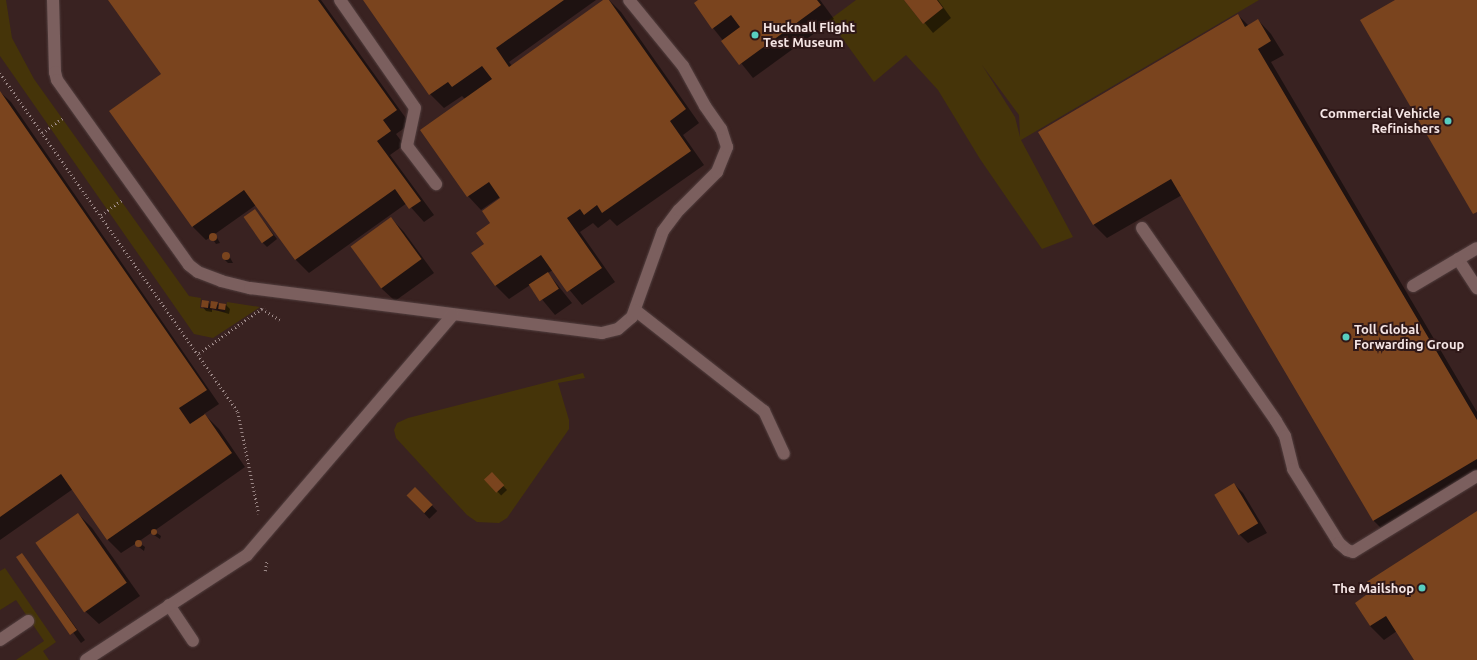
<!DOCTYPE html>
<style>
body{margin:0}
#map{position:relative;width:1477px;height:660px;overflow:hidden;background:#392221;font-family:Ubuntu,sans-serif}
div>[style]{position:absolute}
.green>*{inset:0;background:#453409}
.shadow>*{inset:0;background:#0007;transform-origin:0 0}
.building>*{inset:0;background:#7a441e;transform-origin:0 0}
.round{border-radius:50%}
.path>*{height:2.5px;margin-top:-1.25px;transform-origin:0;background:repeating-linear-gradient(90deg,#9b8786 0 1px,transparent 0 4px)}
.roads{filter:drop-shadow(0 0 1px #523f3f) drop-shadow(0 0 1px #523f3f)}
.minor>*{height:12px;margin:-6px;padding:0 6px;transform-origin:6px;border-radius:6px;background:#7b5f5e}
.dots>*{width:11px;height:11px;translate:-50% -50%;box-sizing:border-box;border:2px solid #2f1818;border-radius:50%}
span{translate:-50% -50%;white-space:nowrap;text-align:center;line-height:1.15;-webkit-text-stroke:4px #2f1818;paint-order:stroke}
.poi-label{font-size:13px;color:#f5e5e4;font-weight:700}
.left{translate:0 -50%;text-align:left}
.right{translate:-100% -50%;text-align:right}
</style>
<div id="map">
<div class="green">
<div style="clip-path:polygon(0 0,6px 0,12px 38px,34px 79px,189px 296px,201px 298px,200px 308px,225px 312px,227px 302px,260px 307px,213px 338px,194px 334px,0 56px)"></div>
<div style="clip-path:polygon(evenodd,856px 0,904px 0,923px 24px,943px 8px,937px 0,1259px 0,1021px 140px,1073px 237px,1042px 249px,980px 159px,938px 90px,906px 55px,874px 82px,829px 20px,856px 0,982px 65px,1019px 115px,1020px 137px,1015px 117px,982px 65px)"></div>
<div style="clip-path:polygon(583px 373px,585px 378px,558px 383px,569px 420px,569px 429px,507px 518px,499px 523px,477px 522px,467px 515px,396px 438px,394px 430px,397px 423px,408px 418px)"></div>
<div style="clip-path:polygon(5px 568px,56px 642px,43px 651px,49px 660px,16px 660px,44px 641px,16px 600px,0 610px,0 571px)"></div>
</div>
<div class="shadow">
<div style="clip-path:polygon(109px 0,321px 0,410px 124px,396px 134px,404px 145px,390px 155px,434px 215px,424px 222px,407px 203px,309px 273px,296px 260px,256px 205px,215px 234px,220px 243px,216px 244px,211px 237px,206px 240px,193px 227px,110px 111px,162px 74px)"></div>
<div style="clip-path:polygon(364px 0,596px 0,509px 62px,512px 66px,605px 0,609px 0,621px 12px,699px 123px,683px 135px,704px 165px,617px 226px,610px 219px,598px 228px,593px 223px,580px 232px,615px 282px,582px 305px,553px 270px,548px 273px,572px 303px,555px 315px,530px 285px,509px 299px,496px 286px,473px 253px,486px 244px,502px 198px,500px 197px,481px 210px,468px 196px,465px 99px,462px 96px,444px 108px,430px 94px)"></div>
<div style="clip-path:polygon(699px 0,820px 0,834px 19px,753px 78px,713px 28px)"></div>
<div style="clip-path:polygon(906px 0,938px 0,951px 18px,933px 33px)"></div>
<div style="clip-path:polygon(1238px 15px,1249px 26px,1258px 20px,1271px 34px,1284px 55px,1271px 62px,1477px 412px,1477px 481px,1387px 534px,1373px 520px,1182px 195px,1107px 238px,1094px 225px,1039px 132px)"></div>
<div style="clip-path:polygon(0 92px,11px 102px,219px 404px,204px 414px,219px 429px,245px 467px,154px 531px,161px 536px,160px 539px,151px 533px,138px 542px,145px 547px,144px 551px,135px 544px,121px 553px,108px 540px,73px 489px,0 540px)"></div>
<div style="clip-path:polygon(255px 210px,277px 239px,267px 247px,262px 242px)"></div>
<div style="clip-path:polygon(391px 218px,404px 232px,434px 273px,395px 301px,381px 288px,352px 246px)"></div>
<div style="clip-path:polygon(223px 254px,228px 254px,233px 263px,228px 263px,224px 259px)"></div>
<div style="clip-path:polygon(208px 302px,211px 305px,225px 304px,230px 309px,229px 314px,212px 309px,212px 312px,206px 311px,202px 306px)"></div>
<div style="left:492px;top:474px;width:22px;height:8px;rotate:47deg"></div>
<div style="clip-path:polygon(1234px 484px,1243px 493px,1267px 533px,1248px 543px,1239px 534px)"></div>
<div style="left:415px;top:488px;width:32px;height:11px;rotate:46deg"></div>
<div style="clip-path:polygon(1477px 512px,1477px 660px,1415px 660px,1397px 631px,1384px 640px,1370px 626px,1356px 603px)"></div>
<div style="clip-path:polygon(78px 514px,92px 528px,140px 596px,99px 624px,85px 611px,38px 543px)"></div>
<div style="clip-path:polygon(22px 554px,85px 640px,81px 643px,17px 558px)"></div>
</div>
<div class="building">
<div style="clip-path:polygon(108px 0,318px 0,397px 110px,383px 120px,391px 131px,377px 141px,421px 201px,409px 209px,395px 189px,295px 260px,244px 190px,192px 227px,109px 111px,161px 74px)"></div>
<div style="clip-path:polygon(363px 0,564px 0,496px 48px,509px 67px,603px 0,609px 0,686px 109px,670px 121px,691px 151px,602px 213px,597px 205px,584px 215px,580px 209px,567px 218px,602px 268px,567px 292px,541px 255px,495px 286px,471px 253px,484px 244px,476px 233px,490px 223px,482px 211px,500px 198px,489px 182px,467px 197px,420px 130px,492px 79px,482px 66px,452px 87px,448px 82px,429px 95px)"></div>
<div style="clip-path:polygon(698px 0,817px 0,821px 5px,739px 65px,721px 41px,740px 27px,731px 15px,712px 29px,694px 3px)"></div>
<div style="clip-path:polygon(904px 0,937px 0,943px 8px,923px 24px)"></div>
<div style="clip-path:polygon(1395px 0,1477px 0,1477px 212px,1473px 214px,1360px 20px)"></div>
<div style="clip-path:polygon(1238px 14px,1245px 27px,1258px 19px,1271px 41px,1258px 49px,1477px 420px,1477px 459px,1373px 521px,1171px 179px,1093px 225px,1038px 132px)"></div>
<div style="clip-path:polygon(0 91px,207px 390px,179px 408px,190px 424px,205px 414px,232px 453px,107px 540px,61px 474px,0 517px)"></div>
<div style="left:255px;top:209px;width:32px;height:14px;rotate:55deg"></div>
<div style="left:391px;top:217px;width:52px;height:50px;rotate:54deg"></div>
<div class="round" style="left:209px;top:233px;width:8px;height:8px"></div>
<div class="round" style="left:222px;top:252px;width:8px;height:8px"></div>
<div style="left:548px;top:272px;width:20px;height:23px;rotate:57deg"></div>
<div style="left:202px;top:300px;width:7px;height:7px;rotate:8deg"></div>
<div style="clip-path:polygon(211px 301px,218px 302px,216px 309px,210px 308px)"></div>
<div style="left:219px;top:303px;width:7px;height:6px;rotate:8deg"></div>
<div style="left:492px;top:472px;width:18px;height:11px;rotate:47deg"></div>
<div style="left:1234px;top:483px;width:47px;height:23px;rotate:59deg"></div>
<div style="left:415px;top:487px;width:25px;height:12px;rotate:45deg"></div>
<div style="clip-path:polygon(1477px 511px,1477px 660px,1414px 660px,1386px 616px,1370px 626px,1355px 603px,1370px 592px,1365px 583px)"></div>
<div style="left:78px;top:513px;width:85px;height:52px;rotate:55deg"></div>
<div class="round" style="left:151px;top:529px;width:6px;height:6px"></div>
<div class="round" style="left:134.5px;top:539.5px;width:7px;height:7px"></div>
<div style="clip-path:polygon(22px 553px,77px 630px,70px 635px,16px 557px)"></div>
</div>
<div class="path">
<div style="left:0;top:73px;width:414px;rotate:54.9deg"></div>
<div style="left:238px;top:412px;width:104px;rotate:78.4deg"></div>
<div style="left:42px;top:133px;width:27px;rotate:-36deg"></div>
<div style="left:101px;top:215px;width:26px;rotate:-36deg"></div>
<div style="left:262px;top:309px;width:21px;rotate:31deg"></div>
<div style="left:199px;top:353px;width:80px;rotate:-35.3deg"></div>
<div style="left:265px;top:571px;width:11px;rotate:-80deg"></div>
</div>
<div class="roads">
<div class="minor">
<div style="left:53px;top:0;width:72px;rotate:88.4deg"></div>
<div style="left:55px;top:72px;width:8px;rotate:76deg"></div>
<div style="left:57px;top:80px;width:227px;rotate:54.5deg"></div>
<div style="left:189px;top:265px;width:11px;rotate:38deg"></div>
<div style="left:198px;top:272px;width:25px;rotate:21deg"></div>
<div style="left:221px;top:281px;width:30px;rotate:14deg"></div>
<div style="left:250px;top:288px;width:355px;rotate:7.3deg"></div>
<div style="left:602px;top:333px;width:16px;rotate:-14deg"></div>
<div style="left:618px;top:329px;width:18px;rotate:-41deg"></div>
<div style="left:632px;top:317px;width:91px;rotate:-70.2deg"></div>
<div style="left:663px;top:231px;width:26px;rotate:-53deg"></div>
<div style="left:679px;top:210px;width:54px;rotate:-45deg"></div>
<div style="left:717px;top:172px;width:27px;rotate:-68deg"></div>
<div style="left:727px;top:147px;width:19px;rotate:-108deg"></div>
<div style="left:721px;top:129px;width:28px;rotate:-125deg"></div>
<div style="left:705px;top:106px;width:46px;rotate:-118.8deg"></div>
<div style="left:683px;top:66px;width:85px;rotate:-129.3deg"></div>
<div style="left:340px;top:0;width:131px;rotate:55.2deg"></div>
<div style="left:415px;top:108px;width:39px;rotate:102deg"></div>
<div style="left:407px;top:146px;width:48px;rotate:52.7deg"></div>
<div style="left:1142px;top:228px;width:235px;rotate:55.2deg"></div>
<div style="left:1276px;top:421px;width:17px;rotate:59deg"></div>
<div style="left:1285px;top:436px;width:34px;rotate:76deg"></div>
<div style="left:1293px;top:469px;width:87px;rotate:58.1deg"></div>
<div style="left:1339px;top:543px;width:11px;rotate:41deg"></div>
<div style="left:1347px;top:550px;width:6px;rotate:18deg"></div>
<div style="left:1353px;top:552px;width:145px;rotate:-31.5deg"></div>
<div style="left:1458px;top:259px;width:35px;rotate:57deg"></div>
<div style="left:1413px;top:286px;width:74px;rotate:-30.7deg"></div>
<div style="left:635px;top:310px;width:164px;rotate:38.1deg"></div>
<div style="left:764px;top:411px;width:47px;rotate:65.1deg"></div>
<div style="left:169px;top:605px;width:43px;rotate:56.3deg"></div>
<div style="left:0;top:640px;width:34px;rotate:-34deg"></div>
<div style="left:86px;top:660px;width:192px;rotate:-33.1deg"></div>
<div style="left:247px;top:555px;width:316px;rotate:-49.4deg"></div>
</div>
</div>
<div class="dots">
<div style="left:755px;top:35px;background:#58cec0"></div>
<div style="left:1448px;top:121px;background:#58cec0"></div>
<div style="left:1346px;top:337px;background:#58cec0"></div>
<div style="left:1422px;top:588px;background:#58cec0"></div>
</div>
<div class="poi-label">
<span class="left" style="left:763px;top:35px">Hucknall Flight<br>Test Museum</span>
<span class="right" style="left:1440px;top:121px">Commercial Vehicle<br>Refinishers</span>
<span class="left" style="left:1354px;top:337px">Toll Global<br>Forwarding Group</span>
<span class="right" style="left:1414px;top:588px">The Mailshop</span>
</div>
</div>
